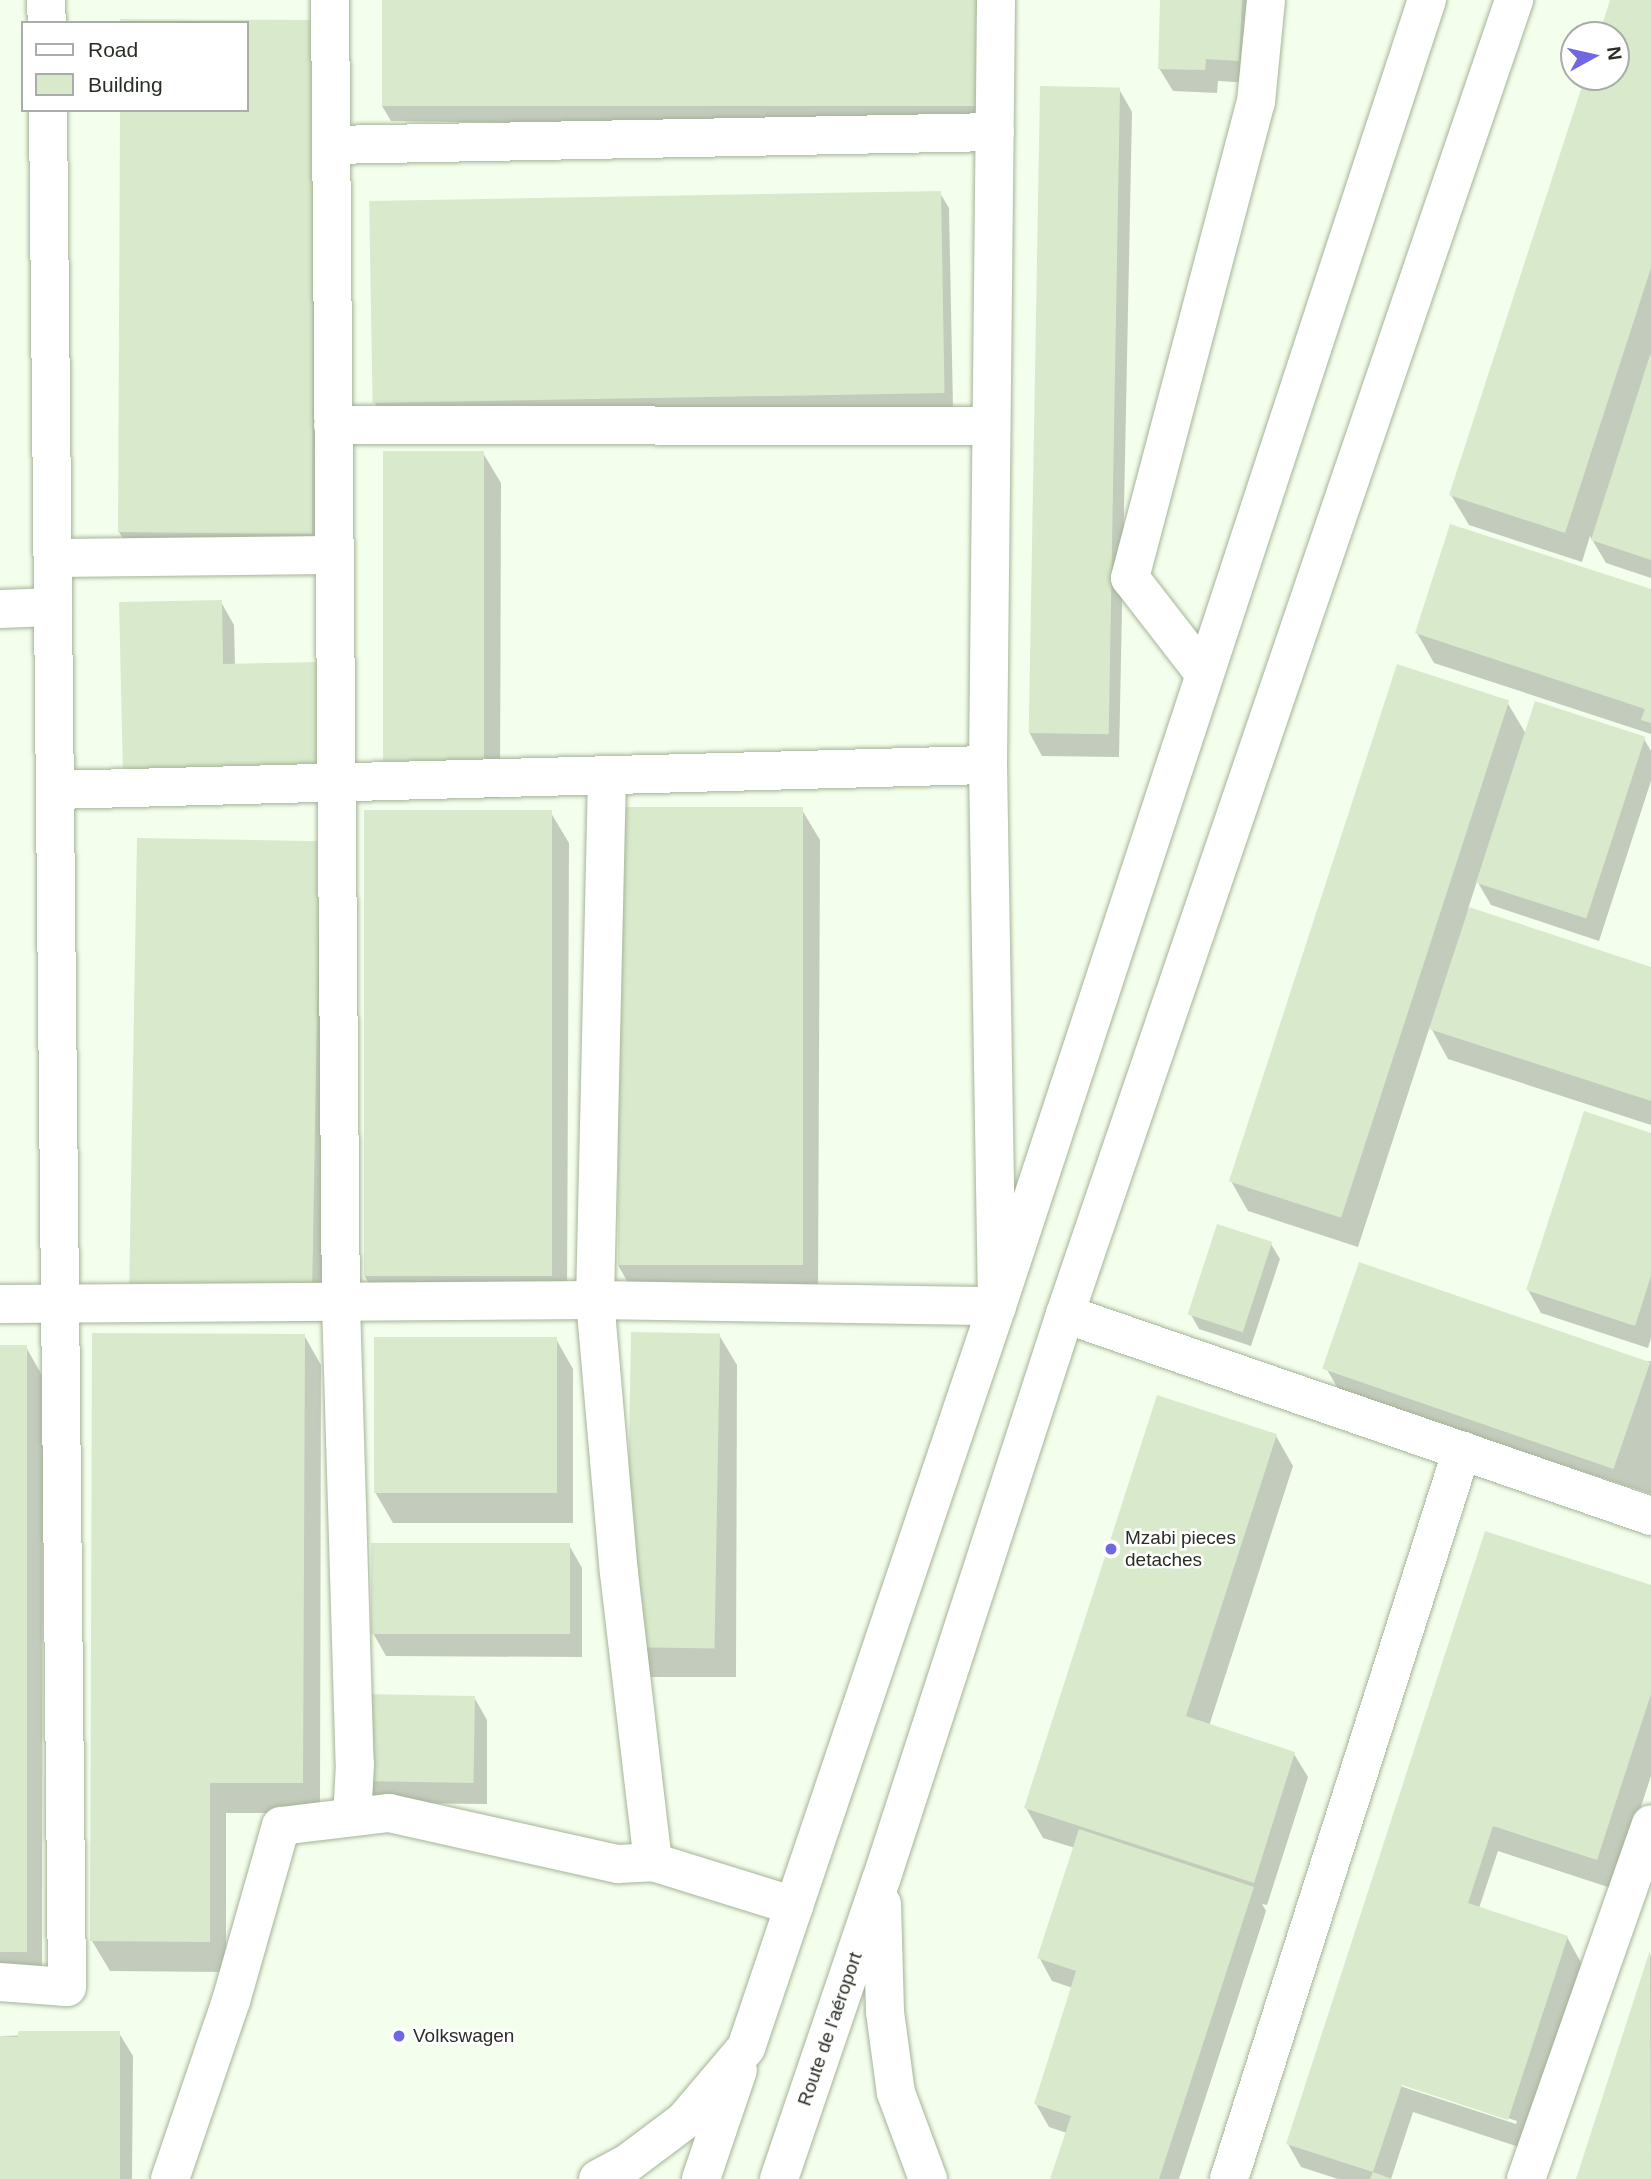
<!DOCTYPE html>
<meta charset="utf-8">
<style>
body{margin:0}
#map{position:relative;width:1651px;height:2179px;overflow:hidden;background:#f4feec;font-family:Arial,sans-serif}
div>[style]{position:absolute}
.shadow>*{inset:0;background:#0003}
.building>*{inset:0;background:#d9eacc;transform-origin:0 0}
.roads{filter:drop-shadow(0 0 2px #a5b498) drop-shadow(0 0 2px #a5b498)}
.minor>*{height:38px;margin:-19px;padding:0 19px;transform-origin:19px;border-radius:19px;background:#fff}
.primary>*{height:38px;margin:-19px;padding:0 19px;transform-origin:19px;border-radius:19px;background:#fff}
.trunk>*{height:38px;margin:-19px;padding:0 19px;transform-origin:19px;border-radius:19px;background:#fff}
.dots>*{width:19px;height:19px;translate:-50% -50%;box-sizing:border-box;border:4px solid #fff;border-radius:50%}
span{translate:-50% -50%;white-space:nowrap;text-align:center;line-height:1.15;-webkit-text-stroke:5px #fff;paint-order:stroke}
.poi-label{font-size:19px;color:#292f24}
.left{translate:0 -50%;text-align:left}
.street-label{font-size:19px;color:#292f24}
.legend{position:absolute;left:21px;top:21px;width:228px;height:91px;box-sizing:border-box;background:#fff;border:2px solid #a9aca7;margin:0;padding:9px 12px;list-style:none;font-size:21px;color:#292f24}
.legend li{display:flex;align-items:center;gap:14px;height:35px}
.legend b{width:35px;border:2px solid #a9aca7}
.north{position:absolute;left:1560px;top:21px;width:70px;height:70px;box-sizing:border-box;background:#fff;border:2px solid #a9aca7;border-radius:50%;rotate:82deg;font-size:19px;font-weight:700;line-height:28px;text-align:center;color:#292f24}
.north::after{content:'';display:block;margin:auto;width:24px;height:32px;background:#7067e2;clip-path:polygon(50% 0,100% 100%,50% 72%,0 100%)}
</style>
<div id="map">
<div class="shadow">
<div style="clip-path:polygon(384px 0,978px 6px,986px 130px,391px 121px,382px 106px)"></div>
<div style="clip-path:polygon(1162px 0,1255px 0,1252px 83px,1218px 81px,1217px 93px,1173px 91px,1159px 68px)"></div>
<div style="clip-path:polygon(1612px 0,1651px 0,1651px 578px,1606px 563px,1590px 536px,1582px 562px,1469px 525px,1451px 495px,1587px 77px,1616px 77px,1616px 35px,1600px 35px)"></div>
<div style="clip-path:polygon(313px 22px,320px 549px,128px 547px,119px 532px,247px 110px,247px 23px)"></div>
<div style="clip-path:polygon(1119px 89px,1132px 112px,1119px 757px,1042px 756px,1029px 732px)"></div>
<div style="clip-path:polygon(940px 193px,949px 208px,953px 408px,384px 419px,375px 403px)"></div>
<div style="clip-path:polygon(483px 453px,501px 483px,500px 798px,401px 797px)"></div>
<div style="clip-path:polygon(1651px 591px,1651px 734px,1434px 663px,1417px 633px)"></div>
<div style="clip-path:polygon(221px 602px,234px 625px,235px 665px,138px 798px)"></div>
<div style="clip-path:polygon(1507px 702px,1526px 734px,1644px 739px,1651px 751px,1651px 781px,1599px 941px,1491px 905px,1477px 881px,1468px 909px,1651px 969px,1651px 1125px,1448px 1059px,1430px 1026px,1358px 1247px,1248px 1211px,1231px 1181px)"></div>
<div style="clip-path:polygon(802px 810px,820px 840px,818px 1296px,635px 1295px,618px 1265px)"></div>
<div style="clip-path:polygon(551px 813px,569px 843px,567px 1306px,381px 1305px,364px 1275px)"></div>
<div style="clip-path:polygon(319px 843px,329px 1322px,148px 1319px)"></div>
<div style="clip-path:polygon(1651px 1135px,1651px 1338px,1648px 1348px,1541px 1313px,1528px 1290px)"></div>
<div style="clip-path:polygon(1271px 1244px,1280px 1259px,1251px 1346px,1199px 1329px,1190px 1313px)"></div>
<div style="clip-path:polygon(304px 1335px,321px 1365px,320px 1813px,226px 1813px,226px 1972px,110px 1971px,92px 1941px)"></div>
<div style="clip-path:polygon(719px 1335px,737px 1365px,736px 1677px,649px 1677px,632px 1647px)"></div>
<div style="clip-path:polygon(556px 1339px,573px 1369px,573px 1523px,393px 1523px,375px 1492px)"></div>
<div style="clip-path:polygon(0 1347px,26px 1347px,43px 1377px,42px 1982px,0 1982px)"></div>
<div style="clip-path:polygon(1651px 1361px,1651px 1494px,1340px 1392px,1326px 1368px)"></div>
<div style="clip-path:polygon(1276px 1436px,1293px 1466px,1209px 1726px,1294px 1754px,1308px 1777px,1267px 1905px,1262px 1904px,1266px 1911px,1179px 2179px,1052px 2179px,1067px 2133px,1049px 2127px,1036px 2104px,1073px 1988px,1052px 1981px,1039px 1957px,1075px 1848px,1043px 1838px,1026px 1808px)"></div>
<div style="clip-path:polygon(569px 1545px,582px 1568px,582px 1657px,386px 1656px,373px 1633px)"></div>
<div style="clip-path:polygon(evenodd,1651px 1587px,1651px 1776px,1614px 1889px,1498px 1851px,1479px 1908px,1567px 1937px,1584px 1968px,1525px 2149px,1413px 2112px,1391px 2179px,1338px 2179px,1301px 2167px,1288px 2144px,1317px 2056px,1651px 1587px,1339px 2062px,1517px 2121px,1516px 2124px,1339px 2066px,1339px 2062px)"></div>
<div style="clip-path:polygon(474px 1697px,487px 1720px,487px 1804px,377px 1803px,364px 1780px)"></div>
<div style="clip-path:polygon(1651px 1954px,1651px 2179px,1578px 2179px)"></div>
<div style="clip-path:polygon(119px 2033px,133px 2056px,132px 2179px,0 2179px,0 2036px)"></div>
</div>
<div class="building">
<div style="left:382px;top:0;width:597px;height:106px"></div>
<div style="clip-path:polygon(1160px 0,1242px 0,1239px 61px,1206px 59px,1205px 70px,1158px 69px)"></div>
<div style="clip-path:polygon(1610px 0,1651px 0,1651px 268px,1565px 533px,1449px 495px,1585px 77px,1616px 77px,1616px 35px,1599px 35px)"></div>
<div style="clip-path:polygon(120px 19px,314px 20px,312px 534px,118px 532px,120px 110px,247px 110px,247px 23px,120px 23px)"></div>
<div style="left:1040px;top:86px;width:80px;height:647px;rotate:1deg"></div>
<div style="left:941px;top:191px;width:202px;height:572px;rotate:89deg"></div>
<div style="clip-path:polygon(1650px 355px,1651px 355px,1651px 560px,1591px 540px)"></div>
<div style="left:383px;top:451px;width:101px;height:317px"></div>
<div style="clip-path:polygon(1450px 524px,1651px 589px,1651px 723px,1641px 720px,1645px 709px,1415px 633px)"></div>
<div style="clip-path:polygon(222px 600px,223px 664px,321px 662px,323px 771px,123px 775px,119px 602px)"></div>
<div style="left:1397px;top:664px;width:118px;height:544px;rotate:18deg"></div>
<div style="left:1535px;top:701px;width:116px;height:191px;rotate:18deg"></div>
<div style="left:618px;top:807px;width:185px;height:458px"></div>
<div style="left:364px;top:810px;width:188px;height:466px"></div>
<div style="left:137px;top:838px;width:183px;height:451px;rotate:1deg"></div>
<div style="clip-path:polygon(1469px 907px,1651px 967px,1651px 1101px,1429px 1029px)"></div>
<div style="clip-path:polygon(1584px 1111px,1651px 1133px,1651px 1276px,1635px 1326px,1526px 1290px)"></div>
<div style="left:1217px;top:1224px;width:58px;height:95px;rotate:18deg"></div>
<div style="left:1359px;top:1262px;width:308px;height:113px;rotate:19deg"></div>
<div style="left:631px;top:1332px;width:89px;height:315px;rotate:1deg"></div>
<div style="clip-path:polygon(92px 1333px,305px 1334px,303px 1783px,210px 1783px,210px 1942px,90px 1941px)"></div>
<div style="left:374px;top:1337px;width:183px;height:156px"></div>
<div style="left:0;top:1345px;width:27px;height:607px"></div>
<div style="clip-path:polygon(1157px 1395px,1277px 1434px,1186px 1716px,1295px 1752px,1254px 1883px,1024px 1808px)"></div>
<div style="clip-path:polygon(1485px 1531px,1651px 1585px,1651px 1694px,1597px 1860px,1493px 1826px,1468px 1903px,1568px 1936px,1508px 2120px,1402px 2085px,1373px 2172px,1286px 2144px)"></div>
<div style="left:371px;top:1543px;width:199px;height:91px"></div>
<div style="left:362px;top:1694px;width:113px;height:87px;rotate:1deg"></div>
<div style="clip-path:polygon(1079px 1829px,1254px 1887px,1159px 2179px,1050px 2179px,1071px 2116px,1034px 2104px,1076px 1971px,1037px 1958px)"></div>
<div style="clip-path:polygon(1650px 1950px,1651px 2179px,1576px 2179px)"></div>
<div style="clip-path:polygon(18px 2031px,120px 2031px,120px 2179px,0 2179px,0 2036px,18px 2037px)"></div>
<div style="clip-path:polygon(1373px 2172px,1392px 2179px,1370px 2179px)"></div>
</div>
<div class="roads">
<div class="minor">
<div style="left:46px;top:0;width:23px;rotate:88deg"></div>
<div style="left:330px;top:0;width:1304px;rotate:89.52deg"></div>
<div style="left:341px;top:1304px;width:460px;rotate:88.3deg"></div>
<div style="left:355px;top:1764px;width:53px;rotate:93.2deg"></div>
<div style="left:331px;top:145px;width:664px;rotate:-1.12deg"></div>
<div style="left:333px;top:425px;width:658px;rotate:0.09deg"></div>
<div style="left:53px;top:558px;width:281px;rotate:-0.6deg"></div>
<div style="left:0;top:609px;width:53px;rotate:-2.2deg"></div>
<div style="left:1203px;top:672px;width:119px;rotate:-127.8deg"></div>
<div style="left:1130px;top:578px;width:492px;rotate:-75.2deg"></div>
<div style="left:1256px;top:102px;width:102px;rotate:-84.4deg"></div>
<div style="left:607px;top:776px;width:524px;rotate:91.31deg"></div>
<div style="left:595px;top:1300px;width:274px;rotate:85deg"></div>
<div style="left:619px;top:1573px;width:291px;rotate:83.3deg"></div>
<div style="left:56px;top:790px;width:932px;rotate:-1.54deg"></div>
<div style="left:0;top:1304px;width:595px;rotate:-0.39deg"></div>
<div style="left:595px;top:1300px;width:402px;rotate:0.9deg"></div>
<div style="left:997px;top:1306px;width:541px;rotate:-90.95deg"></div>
<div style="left:988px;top:765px;width:765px;rotate:-89.4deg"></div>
<div style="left:1065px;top:1314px;width:620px;rotate:19.02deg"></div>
<div style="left:0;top:1982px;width:67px;rotate:4.3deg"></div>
<div style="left:67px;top:1987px;width:1877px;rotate:-90.58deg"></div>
<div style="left:170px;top:2179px;width:188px;rotate:-71.1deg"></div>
<div style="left:231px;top:2001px;width:182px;rotate:-74.1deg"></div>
<div style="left:281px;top:1826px;width:109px;rotate:-6.9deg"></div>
<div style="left:389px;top:1813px;width:235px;rotate:12.6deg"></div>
<div style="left:618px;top:1864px;width:35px;rotate:-3deg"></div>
<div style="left:653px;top:1862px;width:148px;rotate:17.3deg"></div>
<div style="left:1229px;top:2179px;width:765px;rotate:-72.28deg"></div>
<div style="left:1526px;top:2179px;width:376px;rotate:-70.6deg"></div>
</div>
<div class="primary">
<div style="left:881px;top:1880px;width:595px;rotate:-71.99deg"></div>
<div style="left:1065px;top:1314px;width:1389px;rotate:-71.13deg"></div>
<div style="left:746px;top:2048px;width:783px;rotate:-71.31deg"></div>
<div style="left:997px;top:1306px;width:1375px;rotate:-71.78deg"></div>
</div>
<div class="trunk">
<div style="left:882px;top:1904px;width:108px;rotate:88.4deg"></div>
<div style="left:885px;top:2012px;width:82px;rotate:82.3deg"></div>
<div style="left:896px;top:2093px;width:92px;rotate:69.6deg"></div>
<div style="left:598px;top:2179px;width:34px;rotate:-28deg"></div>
<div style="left:628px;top:2163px;width:70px;rotate:-36.9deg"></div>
<div style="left:684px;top:2121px;width:96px;rotate:-49.7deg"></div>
<div style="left:701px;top:2179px;width:115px;rotate:-71.3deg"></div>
<div style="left:779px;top:2179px;width:316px;rotate:-71.2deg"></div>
</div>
</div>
<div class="dots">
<div style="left:1111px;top:1549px;background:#7067e2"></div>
<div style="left:399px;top:2036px;background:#7067e2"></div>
</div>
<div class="poi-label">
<span class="left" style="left:1125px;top:1549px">Mzabi pieces<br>detaches</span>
<span class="left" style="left:413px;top:2036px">Volkswagen</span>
</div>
<div class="street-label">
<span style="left:830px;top:2029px;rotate:-71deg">Route de l'aéroport</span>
</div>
<ul class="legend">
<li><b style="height:9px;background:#fff"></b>Road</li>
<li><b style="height:19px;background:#d9eacc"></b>Building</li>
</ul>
<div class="north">N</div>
</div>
